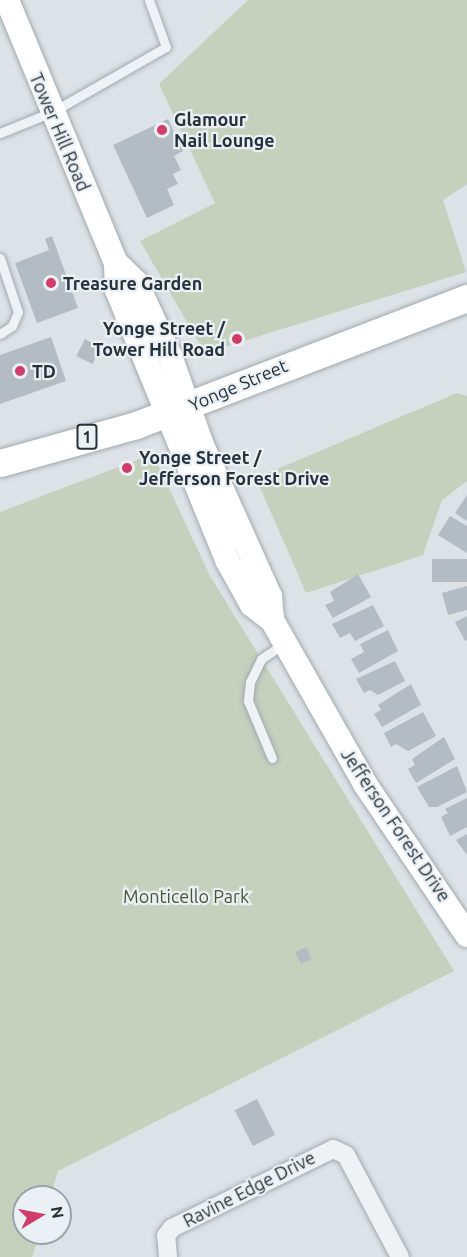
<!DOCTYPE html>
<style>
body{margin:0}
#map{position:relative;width:467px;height:1257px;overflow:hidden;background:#dce2e6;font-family:Ubuntu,sans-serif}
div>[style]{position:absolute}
.green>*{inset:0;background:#c5d0bd}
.building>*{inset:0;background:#b3bcc3;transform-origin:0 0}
.roads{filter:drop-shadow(0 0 2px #a1aab0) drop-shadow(0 0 2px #a1aab0)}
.lane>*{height:9px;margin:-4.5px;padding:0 4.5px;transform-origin:4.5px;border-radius:4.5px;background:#eef2f5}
.street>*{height:18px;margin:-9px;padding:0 9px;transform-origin:9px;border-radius:9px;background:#eef2f5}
.secondary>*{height:24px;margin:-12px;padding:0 12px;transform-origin:12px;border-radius:12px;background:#fff}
.primary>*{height:27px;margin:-13.5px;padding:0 13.5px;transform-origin:13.5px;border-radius:13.5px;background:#fff}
.dots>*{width:16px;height:16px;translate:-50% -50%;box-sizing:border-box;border:3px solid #ebf0f4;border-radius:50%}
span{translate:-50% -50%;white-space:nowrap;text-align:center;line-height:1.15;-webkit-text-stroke:4.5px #ebf0f4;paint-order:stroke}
.shield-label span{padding:2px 4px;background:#ebf0f4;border:2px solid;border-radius:4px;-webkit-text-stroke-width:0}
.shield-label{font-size:16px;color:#25323d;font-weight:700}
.poi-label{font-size:18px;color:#25323d;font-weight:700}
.left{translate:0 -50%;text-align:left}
.right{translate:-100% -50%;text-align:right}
.street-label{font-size:18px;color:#25323d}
.park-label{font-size:18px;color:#405933}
.north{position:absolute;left:12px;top:1185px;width:60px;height:60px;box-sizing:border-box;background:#ebf0f4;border:2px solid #9ca4ab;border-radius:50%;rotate:80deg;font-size:16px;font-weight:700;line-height:24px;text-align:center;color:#25323d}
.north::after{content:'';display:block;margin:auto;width:21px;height:27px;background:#d03d6b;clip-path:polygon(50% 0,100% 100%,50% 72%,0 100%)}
</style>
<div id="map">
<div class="green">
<div style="clip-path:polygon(248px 0,467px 0,467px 184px,443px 200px,466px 272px,205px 353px,140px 241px,215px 203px,159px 84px)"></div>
<div style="clip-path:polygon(457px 393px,467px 396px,467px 481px,442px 500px,423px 555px,306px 593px,256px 478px)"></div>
<div style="clip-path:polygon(153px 454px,210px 576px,454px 971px,58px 1171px,50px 1197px,24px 1197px,24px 1233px,40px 1233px,32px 1257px,0 1257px,0 512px)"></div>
</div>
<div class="building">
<div style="clip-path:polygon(168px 119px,183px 151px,174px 156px,181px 170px,173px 174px,178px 184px,167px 189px,174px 205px,147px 218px,113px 145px)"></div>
<div style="clip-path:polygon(52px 236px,78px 308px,37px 323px,15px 263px,49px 250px,45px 239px)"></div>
<div style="clip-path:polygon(51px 337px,66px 381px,0 404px,0 355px)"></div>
<div style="left:85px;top:339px;width:18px;height:19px;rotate:27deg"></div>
<div style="clip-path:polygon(467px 495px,467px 521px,455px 513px)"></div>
<div style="clip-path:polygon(450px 516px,467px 526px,467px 553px,438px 535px)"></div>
<div style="left:467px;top:559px;width:23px;height:35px;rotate:90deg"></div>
<div style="clip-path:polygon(358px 574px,371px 597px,333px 618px,325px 605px,334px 601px,330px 592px)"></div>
<div style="clip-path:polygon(467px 586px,467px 610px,448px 615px,442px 593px)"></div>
<div style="clip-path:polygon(373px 605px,384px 626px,355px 641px,350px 633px,340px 638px,332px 624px)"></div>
<div style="clip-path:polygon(467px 616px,467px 640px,465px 641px,455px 622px)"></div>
<div style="clip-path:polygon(388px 630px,398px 651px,359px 673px,351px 659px,364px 652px,360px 644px)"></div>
<div style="clip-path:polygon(395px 661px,405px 681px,378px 695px,370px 690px,364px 693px,356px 679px)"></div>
<div style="clip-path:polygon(411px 684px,421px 705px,382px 727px,374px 714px,381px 710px,378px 705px)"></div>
<div style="clip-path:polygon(423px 712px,436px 736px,408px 751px,396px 744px,391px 747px,384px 733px)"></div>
<div style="clip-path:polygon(444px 737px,455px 759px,416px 783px,408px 769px,415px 765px,412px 759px)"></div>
<div style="clip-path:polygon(457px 766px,467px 792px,437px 807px,429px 807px,417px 787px)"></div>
<div style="clip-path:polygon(467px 798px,467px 827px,450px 836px,441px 817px,448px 813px,445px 809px)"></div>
<div style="clip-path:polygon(467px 834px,467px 855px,456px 840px)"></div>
<div style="left:306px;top:947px;width:13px;height:12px;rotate:63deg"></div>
<div style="left:257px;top:1099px;width:40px;height:25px;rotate:63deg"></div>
</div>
<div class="roads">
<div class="lane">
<div style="left:0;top:133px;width:56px;rotate:-22deg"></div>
<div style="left:52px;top:112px;width:131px;rotate:-29.7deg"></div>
<div style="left:166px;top:47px;width:50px;rotate:-109.9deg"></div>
<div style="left:0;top:258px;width:57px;rotate:71.6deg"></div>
<div style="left:18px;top:312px;width:15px;rotate:113deg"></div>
<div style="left:12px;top:326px;width:14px;rotate:146deg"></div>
<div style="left:272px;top:758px;width:62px;rotate:-112.8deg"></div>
<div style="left:248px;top:701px;width:19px;rotate:-84deg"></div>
<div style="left:250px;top:682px;width:25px;rotate:-64deg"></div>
<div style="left:261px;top:659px;width:29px;rotate:-34deg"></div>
</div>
<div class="street">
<div style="left:168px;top:1257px;width:21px;rotate:-95deg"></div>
<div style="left:166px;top:1236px;width:10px;rotate:-53deg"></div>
<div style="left:172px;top:1228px;width:179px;rotate:-26.1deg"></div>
<div style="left:333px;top:1149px;width:14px;rotate:25deg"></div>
<div style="left:346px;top:1155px;width:115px;rotate:62.1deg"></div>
</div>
<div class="secondary">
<div style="left:7px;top:0;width:285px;rotate:67.5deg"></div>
<div style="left:116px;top:263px;width:27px;rotate:88deg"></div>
<div style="left:117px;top:290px;width:292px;rotate:67.8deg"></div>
<div style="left:227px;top:560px;width:51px;rotate:60.9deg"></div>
<div style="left:252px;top:605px;width:25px;rotate:37deg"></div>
<div style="left:272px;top:620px;width:189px;rotate:60.4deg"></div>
<div style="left:365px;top:784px;width:182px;rotate:56deg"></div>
<div style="left:116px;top:263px;width:28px;rotate:44deg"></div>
<div style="left:136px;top:282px;width:81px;rotate:65.3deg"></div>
<div style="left:170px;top:356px;width:95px;rotate:70.2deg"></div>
<div style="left:202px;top:445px;width:166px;rotate:65.8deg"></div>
<div style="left:270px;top:596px;width:24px;rotate:85deg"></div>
</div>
<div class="primary">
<div style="left:0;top:463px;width:141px;rotate:-15.6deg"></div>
<div style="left:136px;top:425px;width:355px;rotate:-21deg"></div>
</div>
</div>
<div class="dots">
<div style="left:162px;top:130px;background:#d03d6b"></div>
<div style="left:51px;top:283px;background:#d03d6b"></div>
<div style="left:237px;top:339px;background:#d03d6b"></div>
<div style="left:20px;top:371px;background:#d03d6b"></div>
<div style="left:127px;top:468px;background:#d03d6b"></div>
</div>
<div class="shield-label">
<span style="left:87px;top:437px">1</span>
</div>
<div class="poi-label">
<span class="left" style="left:174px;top:130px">Glamour<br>Nail Lounge</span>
<span class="left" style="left:63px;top:283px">Treasure Garden</span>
<span class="right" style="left:225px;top:339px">Yonge Street /<br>Tower Hill Road</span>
<span class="left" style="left:32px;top:371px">TD</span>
<span class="left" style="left:139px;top:468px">Yonge Street /<br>Jefferson Forest Drive</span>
</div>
<div class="street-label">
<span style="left:60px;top:132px;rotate:67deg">Tower Hill Road</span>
<span style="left:238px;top:385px;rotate:-23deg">Yonge Street</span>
<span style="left:396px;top:825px;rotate:56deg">Jefferson Forest Drive</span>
<span style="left:249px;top:1189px;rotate:-27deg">Ravine Edge Drive</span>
</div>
<div class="park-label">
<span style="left:186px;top:896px">Monticello Park</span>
</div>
<div class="north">N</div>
</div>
